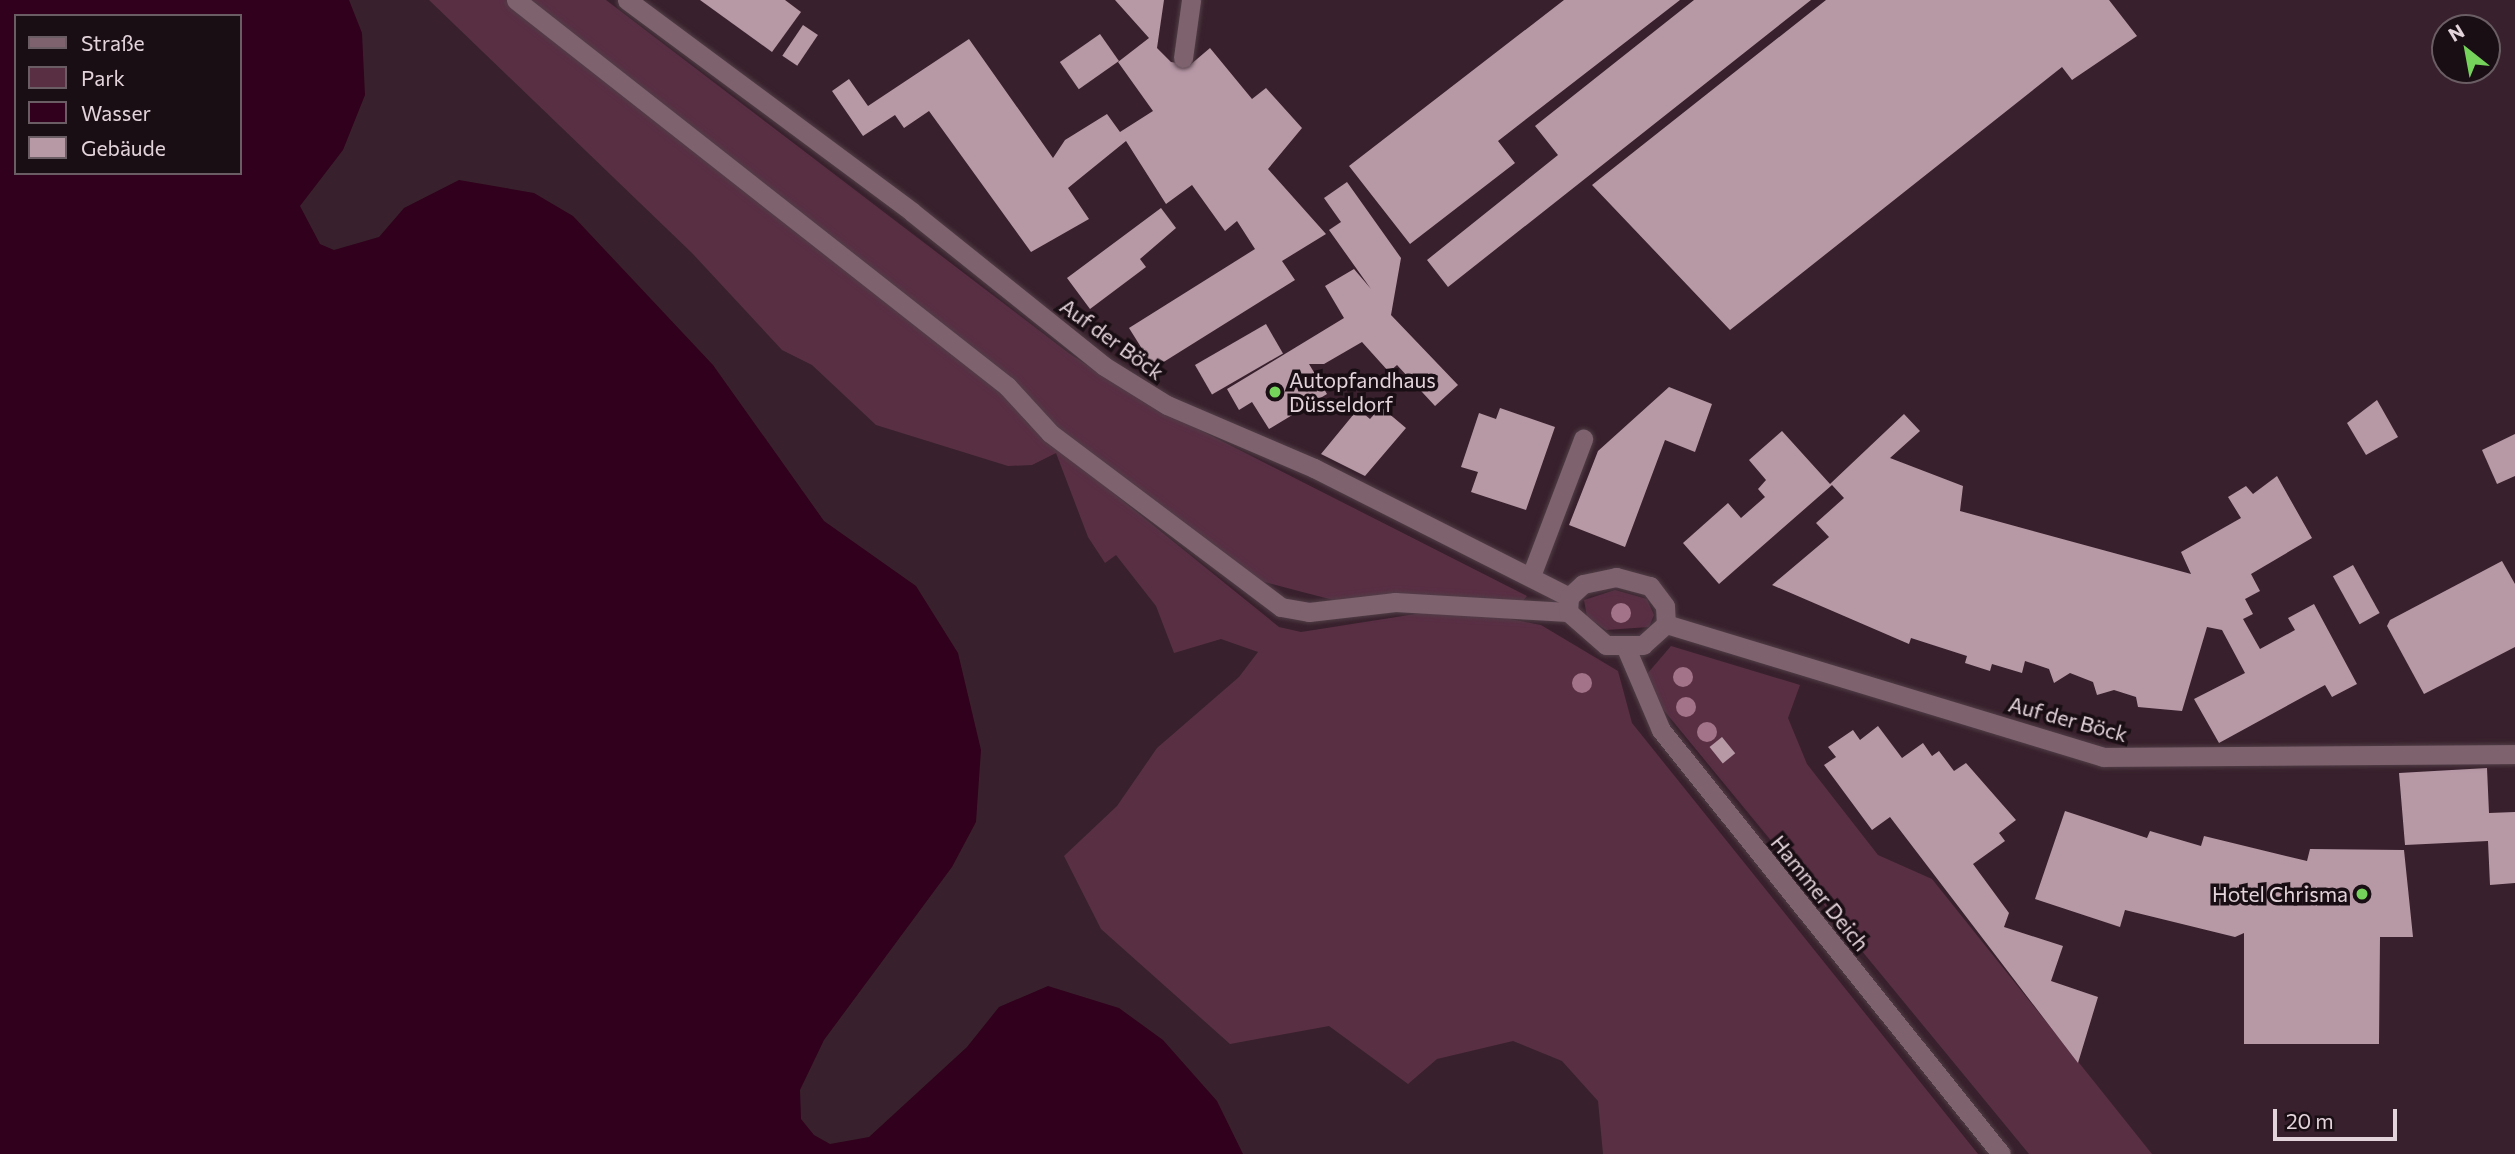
<!DOCTYPE html>
<meta charset="utf-8">
<style>
body{margin:0}
#map{position:relative;width:2515px;height:1154px;overflow:hidden;background:#38212c;font-family:Commissioner,sans-serif}
div>[style]{position:absolute}
.green>*{inset:0;background:#592f44}
.water>*{inset:0;background:#30001c}
.building>*{inset:0;background:#b799a6;transform-origin:0 0}
.roads{filter:drop-shadow(0 0 2px #513e47) drop-shadow(0 0 2px #513e47)}
.service>*{height:19px;margin:-9.5px;padding:0 9.5px;transform-origin:9.5px;border-radius:9.5px;background:#7e636f}
.minor>*{height:19px;margin:-9.5px;padding:0 9.5px;transform-origin:9.5px;border-radius:9.5px;background:#7e636f}
.trees>*{width:20px;height:20px;margin:-10px;border-radius:50%;background:#a27389}
.dots>*{width:19px;height:19px;translate:-50% -50%;box-sizing:border-box;border:4px solid #190e13;border-radius:50%}
span{translate:-50% -50%;white-space:nowrap;text-align:center;line-height:1.15;-webkit-text-stroke:7px #190e13;paint-order:stroke}
.street-label{font-size:21px;color:#e3d3da}
.poi-label{font-size:21px;color:#e3d3da}
.left{translate:0 -50%;text-align:left}
.right{translate:-100% -50%;text-align:right}
.legend{position:absolute;left:14px;top:14px;width:228px;height:161px;box-sizing:border-box;background:#190e13;border:2px solid #6a5d63;margin:0;padding:9px 12px;list-style:none;font-size:21px;color:#e3d3da}
.legend li{display:flex;align-items:center;gap:14px;height:35px}
.legend b{width:35px;border:2px solid #6a5d63}
.north{position:absolute;left:2431px;top:14px;width:70px;height:70px;box-sizing:border-box;background:#190e13;border:2px solid #6a5d63;border-radius:50%;rotate:329deg;font-size:19px;font-weight:700;line-height:28px;text-align:center;color:#e3d3da}
.north::after{content:'';display:block;margin:auto;width:24px;height:32px;background:#75d25b;clip-path:polygon(50% 0,100% 100%,50% 72%,0 100%)}
.scale{position:absolute;left:2273px;top:1109px;width:124px;height:32px;box-sizing:border-box;border:4px solid #e3d3da;border-top:0;padding-left:9px;font-size:21px;line-height:24px;white-space:nowrap;color:#e3d3da;-webkit-text-stroke:5px #190e13;paint-order:stroke}
</style>
<div id="map">
<div class="green">
<div style="clip-path:polygon(429px 0,510px 0,1005px 395px,1028px 424px,1279px 627px,1301px 632px,1441px 610px,1500px 617px,1541px 625px,1618px 671px,1632px 723px,1978px 1154px,1603px 1154px,1598px 1101px,1562px 1061px,1513px 1041px,1437px 1059px,1408px 1084px,1329px 1026px,1230px 1044px,1101px 929px,1064px 856px,1117px 806px,1157px 748px,1239px 677px,1258px 652px,1221px 639px,1174px 653px,1156px 606px,1116px 555px,1105px 563px,1088px 537px,1056px 453px,1032px 465px,1008px 466px,876px 425px,812px 365px,782px 350px,692px 253px)"></div>
<div style="clip-path:polygon(527px 0,606px 0,1070px 354px,1143px 401px,1527px 596px,1522px 602px,1333px 600px,1242px 576px)"></div>
<div style="clip-path:polygon(1615px 590px,1647px 599px,1654px 615px,1649px 627px,1606px 630px,1587px 617px,1584px 600px)"></div>
<div style="clip-path:polygon(1671px 646px,1800px 685px,1788px 718px,1807px 764px,1878px 855px,1932px 879px,2152px 1154px,2029px 1154px,1657px 702px,1647px 674px)"></div>
</div>
<div class="water">
<div style="clip-path:polygon(evenodd,0 0,349px 0,362px 33px,365px 95px,343px 150px,300px 206px,320px 244px,334px 250px,379px 237px,404px 208px,459px 180px,534px 193px,573px 216px,713px 365px,824px 521px,916px 586px,958px 653px,981px 750px,976px 822px,952px 867px,824px 1040px,800px 1090px,801px 1119px,814px 1135px,830px 1144px,869px 1137px,967px 1047px,999px 1007px,1048px 986px,1119px 1008px,1163px 1040px,1217px 1101px,1243px 1154px,0 1154px,0 0,16px 16px,240px 16px,240px 173px,16px 173px,16px 16px)"></div>
</div>
<div class="building">
<div style="clip-path:polygon(700px 0,785px 0,801px 12px,772px 52px)"></div>
<div style="clip-path:polygon(1115px 0,1164px 0,1157px 48px,1171px 62px,1190px 65px,1210px 48px,1252px 99px,1266px 88px,1302px 128px,1268px 169px,1326px 234px,1282px 261px,1295px 280px,1154px 368px,1129px 328px,1255px 249px,1237px 221px,1225px 231px,1192px 185px,1166px 204px,1126px 141px,1068px 188px,1089px 219px,1031px 252px,929px 111px,904px 128px,895px 115px,863px 136px,832px 91px,849px 79px,868px 106px,969px 39px,1053px 158px,1065px 140px,1107px 114px,1120px 132px,1153px 111px,1118px 62px,1149px 38px)"></div>
<div style="clip-path:polygon(1564px 0,1680px 0,1498px 141px,1515px 163px,1410px 244px,1349px 166px)"></div>
<div style="clip-path:polygon(1694px 0,1811px 0,1448px 287px,1427px 260px,1558px 155px,1535px 126px)"></div>
<div style="clip-path:polygon(1826px 0,2109px 0,2137px 36px,2072px 80px,2062px 67px,1730px 330px,1592px 185px)"></div>
<div style="left:803px;top:25px;width:18px;height:37px;rotate:34deg"></div>
<div style="left:1100px;top:34px;width:33px;height:49px;rotate:55deg"></div>
<div style="clip-path:polygon(1347px 182px,1401px 258px,1391px 315px,1458px 385px,1435px 406px,1397px 365px,1389px 372px,1362px 342px,1324px 364px,1309px 364px,1327px 394px,1269px 429px,1252px 402px,1239px 410px,1227px 389px,1344px 318px,1325px 286px,1354px 269px,1371px 289px,1329px 230px,1341px 222px,1324px 198px)"></div>
<div style="clip-path:polygon(1161px 208px,1176px 228px,1140px 259px,1146px 267px,1090px 309px,1067px 278px)"></div>
<div style="left:1266px;top:324px;width:34px;height:82px;rotate:60deg"></div>
<div style="clip-path:polygon(1669px 387px,1712px 404px,1695px 452px,1665px 440px,1625px 547px,1569px 525px,1598px 451px)"></div>
<div style="clip-path:polygon(2377px 400px,2398px 437px,2366px 455px,2347px 423px)"></div>
<div style="clip-path:polygon(1381px 407px,1406px 428px,1365px 476px,1321px 454px,1358px 409px,1370px 419px)"></div>
<div style="clip-path:polygon(1500px 408px,1555px 427px,1526px 510px,1471px 492px,1478px 472px,1461px 467px,1479px 413px,1496px 419px)"></div>
<div style="clip-path:polygon(1904px 414px,1920px 431px,1890px 458px,1963px 486px,1960px 511px,2191px 574px,2181px 552px,2241px 518px,2228px 497px,2246px 486px,2253px 494px,2277px 476px,2312px 538px,2251px 574px,2260px 591px,2245px 599px,2253px 614px,2243px 619px,2260px 649px,2295px 630px,2288px 618px,2314px 604px,2357px 684px,2332px 697px,2325px 685px,2219px 743px,2194px 699px,2245px 673px,2222px 630px,2207px 627px,2182px 711px,2138px 707px,2136px 697px,2114px 690px,2097px 695px,2093px 682px,2070px 673px,2054px 683px,2049px 669px,2025px 661px,2022px 673px,1992px 664px,1990px 671px,1965px 663px,1967px 656px,1911px 638px,1909px 644px,1772px 585px,1829px 537px,1816px 523px,1844px 498px,1832px 485px,1719px 584px,1683px 543px,1728px 503px,1741px 518px,1765px 497px,1758px 489px,1766px 480px,1749px 460px,1782px 431px,1830px 484px)"></div>
<div style="clip-path:polygon(2515px 434px,2515px 476px,2497px 484px,2482px 450px)"></div>
<div style="clip-path:polygon(2502px 561px,2515px 584px,2515px 647px,2424px 694px,2387px 626px,2390px 620px)"></div>
<div style="left:2353px;top:565px;width:55px;height:23px;rotate:61deg"></div>
<div style="clip-path:polygon(1878px 726px,1902px 758px,1923px 743px,1932px 756px,1939px 751px,1954px 771px,1966px 763px,2016px 820px,1999px 833px,2005px 841px,1973px 864px,2009px 913px,2004px 927px,2063px 946px,2051px 981px,2098px 997px,2078px 1063px,1890px 817px,1872px 830px,1824px 765px,1836px 757px,1828px 747px,1853px 730px,1860px 740px)"></div>
<div style="left:1722px;top:737px;width:21px;height:16px;rotate:51deg"></div>
<div style="clip-path:polygon(2487px 768px,2489px 813px,2515px 812px,2515px 883px,2490px 885px,2488px 841px,2405px 845px,2399px 773px)"></div>
<div style="clip-path:polygon(2065px 811px,2147px 838px,2150px 831px,2201px 846px,2204px 836px,2307px 861px,2310px 849px,2404px 850px,2413px 937px,2380px 937px,2379px 1044px,2244px 1044px,2244px 933px,2235px 937px,2125px 910px,2120px 927px,2035px 899px)"></div>
</div>
<div class="roads">
<div class="service">
<div style="left:516px;top:0;width:625px;rotate:38.17deg"></div>
<div style="left:1007px;top:386px;width:64px;rotate:47.5deg"></div>
<div style="left:1050px;top:433px;width:289px;rotate:37deg"></div>
<div style="left:1281px;top:607px;width:28px;rotate:10deg"></div>
<div style="left:1309px;top:612px;width:87px;rotate:-6.6deg"></div>
<div style="left:1395px;top:602px;width:173px;rotate:3.3deg"></div>
<div style="left:1183px;top:58px;width:59px;rotate:-82.1deg"></div>
<div style="left:1531px;top:576px;width:147px;rotate:-69.2deg"></div>
<div style="left:1626px;top:648px;width:89px;rotate:66.9deg"></div>
<div style="left:1661px;top:730px;width:543px;rotate:51.27deg"></div>
</div>
<div class="minor">
<div style="left:627px;top:0;width:355px;rotate:36.6deg"></div>
<div style="left:912px;top:212px;width:246px;rotate:38.7deg"></div>
<div style="left:1104px;top:366px;width:74px;rotate:31.8deg"></div>
<div style="left:1167px;top:405px;width:160px;rotate:23.2deg"></div>
<div style="left:1314px;top:468px;width:286px;rotate:26.8deg"></div>
<div style="left:1616px;top:577px;width:35px;rotate:15deg"></div>
<div style="left:1650px;top:586px;width:25px;rotate:53deg"></div>
<div style="left:1665px;top:606px;width:18px;rotate:87deg"></div>
<div style="left:1666px;top:624px;width:31px;rotate:138deg"></div>
<div style="left:1643px;top:645px;width:37px;rotate:180deg"></div>
<div style="left:1606px;top:645px;width:50px;rotate:-139deg"></div>
<div style="left:1568px;top:612px;width:15px;rotate:-86deg"></div>
<div style="left:1569px;top:597px;width:19px;rotate:-43deg"></div>
<div style="left:1583px;top:584px;width:34px;rotate:-12deg"></div>
<div style="left:1666px;top:624px;width:457px;rotate:16.9deg"></div>
<div style="left:2103px;top:757px;width:412px;rotate:-0.4deg"></div>
</div>
</div>
<div class="trees">
<div style="left:1621px;top:613px"></div>
<div style="left:1683px;top:677px"></div>
<div style="left:1582px;top:683px"></div>
<div style="left:1686px;top:707px"></div>
<div style="left:1707px;top:732px"></div>
</div>
<div class="dots">
<div style="left:1275px;top:392px;background:#75d25b"></div>
<div style="left:2362px;top:894px;background:#75d25b"></div>
</div>
<div class="street-label">
<span style="left:1112px;top:339px;rotate:36deg">Auf der Böck</span>
<span style="left:2068px;top:719px;rotate:15deg">Auf der Böck</span>
<span style="left:1820px;top:893px;rotate:51deg">Hammer Deich</span>
</div>
<div class="poi-label">
<span class="left" style="left:1289px;top:392px">Autopfandhaus<br>Düsseldorf</span>
<span class="right" style="left:2348px;top:894px">Hotel Chrisma</span>
</div>
<ul class="legend">
<li><b style="height:9px;background:#7e636f"></b>Straße</li>
<li><b style="height:19px;background:#592f44"></b>Park</li>
<li><b style="height:19px;background:#30001c"></b>Wasser</li>
<li><b style="height:19px;background:#b799a6"></b>Gebäude</li>
</ul>
<div class="north">N</div>
<div class="scale">20 m</div>
</div>
